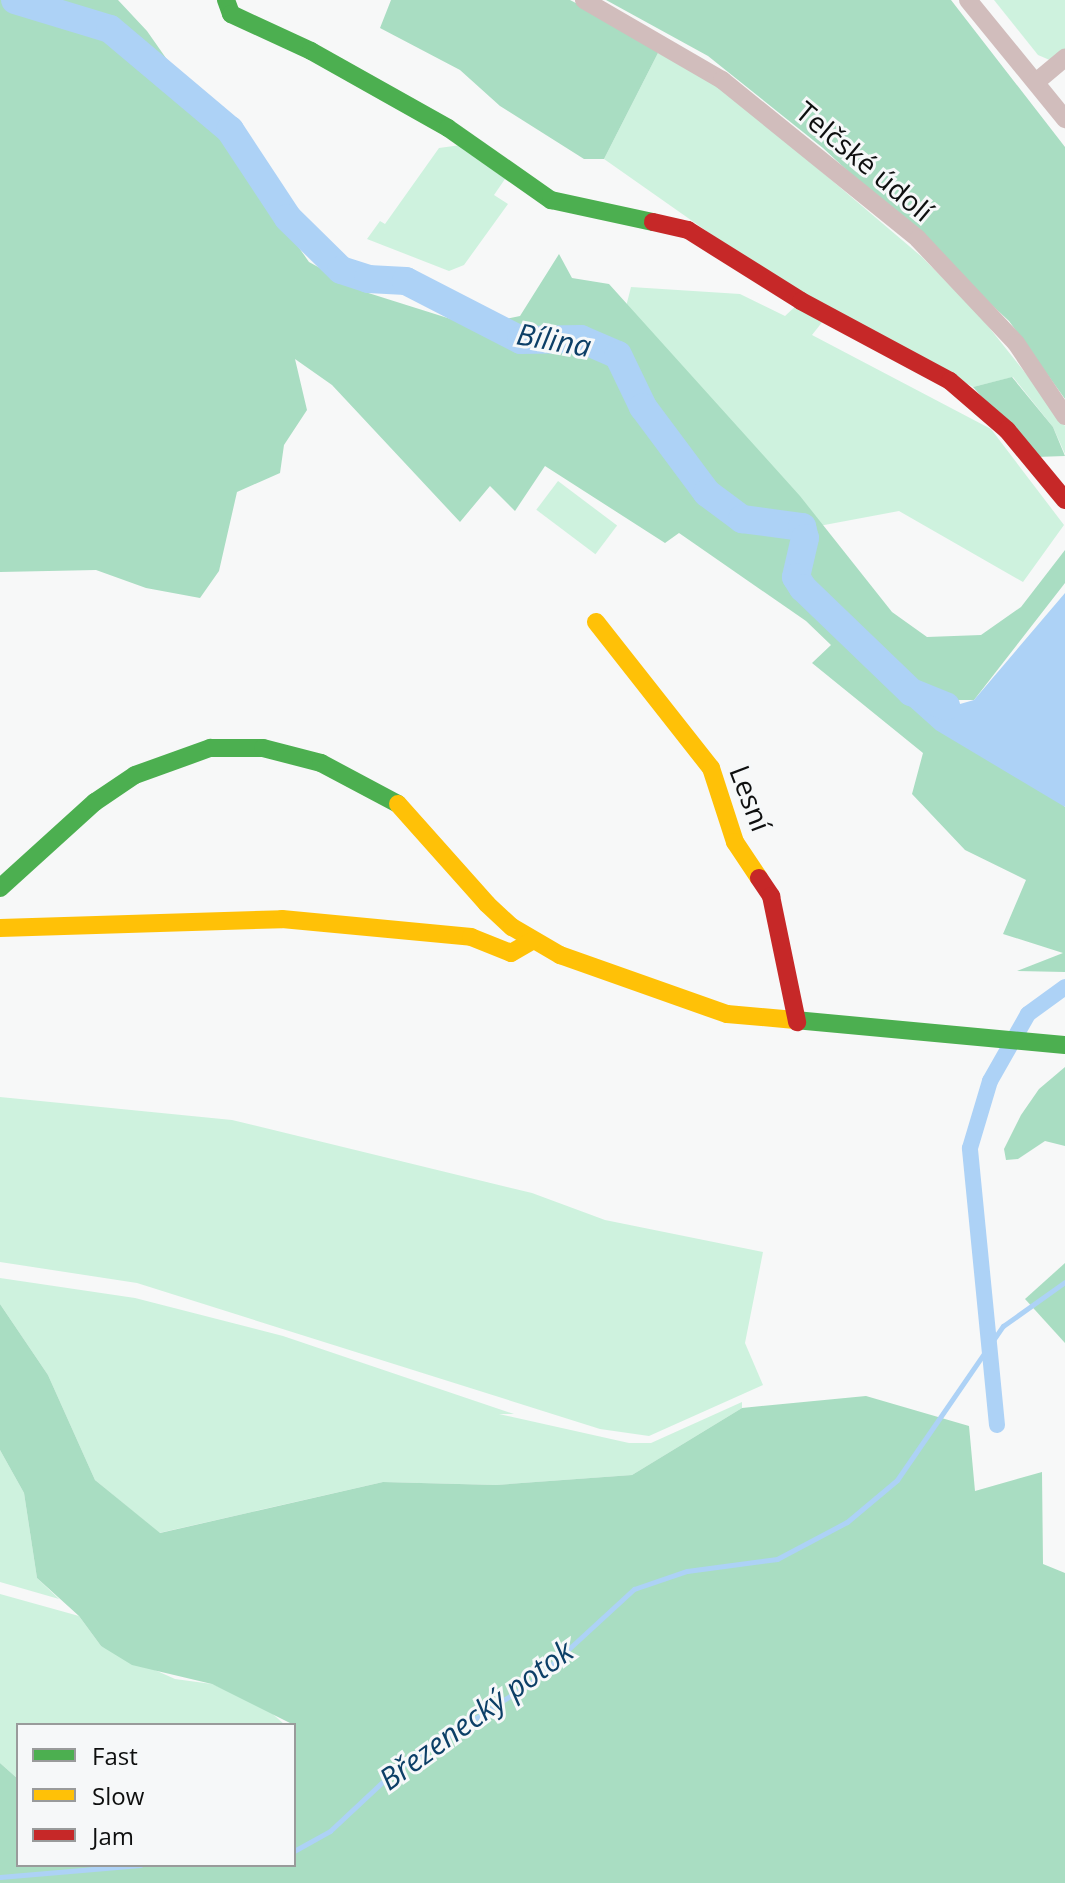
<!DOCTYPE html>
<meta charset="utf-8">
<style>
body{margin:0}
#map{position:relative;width:1065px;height:1883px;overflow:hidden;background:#f7f8f8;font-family:"Open Sans",sans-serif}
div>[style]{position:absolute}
.green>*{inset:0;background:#cef2de;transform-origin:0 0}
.forest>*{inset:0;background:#a9ddc2}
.water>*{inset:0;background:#add2f6}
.stream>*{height:5px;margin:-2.5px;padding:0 2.5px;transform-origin:2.5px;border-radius:2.5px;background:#add2f6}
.canal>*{height:16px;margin:-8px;padding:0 8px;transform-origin:8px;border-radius:8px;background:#add2f6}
.river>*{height:28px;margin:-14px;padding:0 14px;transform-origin:14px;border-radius:14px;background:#add2f6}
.street>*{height:18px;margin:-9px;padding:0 9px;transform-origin:9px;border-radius:9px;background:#d1bdbc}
.fast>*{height:18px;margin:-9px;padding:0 9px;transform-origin:9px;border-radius:9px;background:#4caf50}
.slow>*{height:18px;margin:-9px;padding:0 9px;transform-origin:9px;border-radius:9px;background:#ffc107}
.jam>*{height:18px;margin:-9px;padding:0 9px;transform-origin:9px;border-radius:9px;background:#c62828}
span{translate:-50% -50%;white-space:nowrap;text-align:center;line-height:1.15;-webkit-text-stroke:6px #f6f8f9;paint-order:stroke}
.street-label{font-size:28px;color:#0e0f0f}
.water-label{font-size:30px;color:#0c3f67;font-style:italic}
.legend{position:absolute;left:16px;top:1723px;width:280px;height:144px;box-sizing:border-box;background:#f6f8f9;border:2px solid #999b9b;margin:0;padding:10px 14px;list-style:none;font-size:24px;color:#0e0f0f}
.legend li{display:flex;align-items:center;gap:16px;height:40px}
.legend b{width:40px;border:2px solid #999b9b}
</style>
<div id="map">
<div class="green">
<div style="clip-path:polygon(994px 0,1065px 0,1065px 49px,1052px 61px,1038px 55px)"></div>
<div style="clip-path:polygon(658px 53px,715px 81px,922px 257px,980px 316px,1047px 400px,1065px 426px,1065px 454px,1053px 427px,1013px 377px,973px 387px,772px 277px,604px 159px)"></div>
<div style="clip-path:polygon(461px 145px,505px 179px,494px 195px,508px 204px,464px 265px,449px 271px,367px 239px,380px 221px,385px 224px,439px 148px)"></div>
<div style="clip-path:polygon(631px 287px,740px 294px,785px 316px,800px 302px,827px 316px,812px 335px,991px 429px,1064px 525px,1023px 582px,899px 511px,819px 526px,617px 342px)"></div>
<div style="left:558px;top:481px;width:74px;height:36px;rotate:37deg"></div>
<div style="clip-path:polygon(0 1097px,232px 1120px,532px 1193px,605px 1220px,763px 1252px,745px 1343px,763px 1385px,649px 1436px,600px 1429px,137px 1283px,0 1262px)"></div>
<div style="clip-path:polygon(0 1278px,135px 1298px,283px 1336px,514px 1414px,499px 1414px,629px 1443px,651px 1443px,742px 1402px,742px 1408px,632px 1475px,496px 1485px,383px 1482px,159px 1533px,95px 1480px,48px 1375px,0 1304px)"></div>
<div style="clip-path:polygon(0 1450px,24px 1493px,37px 1578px,59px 1599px,0 1582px)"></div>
<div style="clip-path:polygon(0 1594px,79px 1616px,101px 1646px,175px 1679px,212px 1684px,265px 1707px,285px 1725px,18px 1725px,18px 1779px,0 1763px)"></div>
</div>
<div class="forest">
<div style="clip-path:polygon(0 0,118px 0,147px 31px,309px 262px,362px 291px,473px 326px,520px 316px,559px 254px,572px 278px,609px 284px,800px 496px,892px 612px,927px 637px,981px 635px,1021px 607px,1065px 550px,1065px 583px,974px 700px,949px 700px,1065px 807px,1065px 972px,1017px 971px,1063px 953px,1003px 934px,1026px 880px,965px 850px,912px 794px,923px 753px,812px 663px,831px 645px,806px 621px,679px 533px,665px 543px,545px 466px,515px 511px,490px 486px,460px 522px,332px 385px,295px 359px,307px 410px,284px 445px,280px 473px,237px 492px,219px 571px,200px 598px,146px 588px,96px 570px,0 572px)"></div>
<div style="clip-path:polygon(391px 0,570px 0,642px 37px,658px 53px,604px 159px,584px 159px,500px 106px,460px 70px,380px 28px)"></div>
<div style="clip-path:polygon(606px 0,951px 0,1065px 147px,1065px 399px,1009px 321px,823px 148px,708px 56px)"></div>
<div style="clip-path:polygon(1012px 377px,1053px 427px,1065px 456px,1036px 457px,973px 387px)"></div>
<div style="clip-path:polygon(1065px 1067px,1065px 1146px,1045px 1141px,1018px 1159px,1006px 1160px,1004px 1149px,1021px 1115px,1039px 1089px)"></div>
<div style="clip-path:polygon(1065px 1263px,1065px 1343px,1025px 1299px)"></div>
<div style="clip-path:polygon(0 1304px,48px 1375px,95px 1480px,160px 1533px,383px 1482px,496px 1485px,632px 1475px,742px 1408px,866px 1396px,969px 1426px,975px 1491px,1042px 1472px,1043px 1564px,1065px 1573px,1065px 1883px,0 1883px,0 1763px,18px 1779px,18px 1865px,294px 1865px,294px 1725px,212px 1684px,132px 1665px,101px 1646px,79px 1616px,37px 1578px,24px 1493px,0 1450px)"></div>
</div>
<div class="water">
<div style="clip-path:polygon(1065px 593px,1065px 807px,936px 730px,907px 704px,921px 684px,960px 704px,974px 700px)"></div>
</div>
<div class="stream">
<div style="left:294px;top:1851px;width:41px;rotate:-29.1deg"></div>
<div style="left:330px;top:1831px;width:86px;rotate:-43.1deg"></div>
<div style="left:393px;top:1772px;width:171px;rotate:-33deg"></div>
<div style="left:536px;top:1679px;width:133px;rotate:-42.6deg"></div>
<div style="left:634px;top:1589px;width:56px;rotate:-18.8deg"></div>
<div style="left:687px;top:1571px;width:91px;rotate:-7.6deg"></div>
<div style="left:777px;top:1559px;width:79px;rotate:-27.9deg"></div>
<div style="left:847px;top:1522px;width:65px;rotate:-40deg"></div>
<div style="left:897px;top:1480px;width:187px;rotate:-55.5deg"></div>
<div style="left:1003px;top:1326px;width:76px;rotate:-35.4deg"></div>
<div style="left:0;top:1877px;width:141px;rotate:-4.9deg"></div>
</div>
<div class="canal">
<div style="left:997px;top:1425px;width:278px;rotate:-95.6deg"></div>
<div style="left:970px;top:1148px;width:70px;rotate:-73.4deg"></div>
<div style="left:990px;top:1081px;width:77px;rotate:-60.4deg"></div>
<div style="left:1028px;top:1014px;width:46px;rotate:-36.1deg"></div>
</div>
<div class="river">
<div style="left:15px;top:0;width:99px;rotate:17deg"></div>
<div style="left:110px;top:29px;width:157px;rotate:40.1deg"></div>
<div style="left:230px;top:130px;width:105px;rotate:56.6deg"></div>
<div style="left:288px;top:218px;width:74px;rotate:44.5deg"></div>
<div style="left:341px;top:270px;width:28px;rotate:18deg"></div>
<div style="left:368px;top:279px;width:38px;rotate:3deg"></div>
<div style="left:406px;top:281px;width:129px;rotate:27.2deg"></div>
<div style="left:521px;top:340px;width:60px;rotate:-1deg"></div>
<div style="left:581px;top:339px;width:40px;rotate:23.4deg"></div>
<div style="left:618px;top:355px;width:58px;rotate:64.3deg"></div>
<div style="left:643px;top:407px;width:107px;rotate:53.3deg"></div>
<div style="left:707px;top:493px;width:44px;rotate:36.6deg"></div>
<div style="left:742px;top:519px;width:61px;rotate:7.6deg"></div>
<div style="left:802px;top:527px;width:11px;rotate:75deg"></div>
<div style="left:805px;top:538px;width:40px;rotate:103deg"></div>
<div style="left:796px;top:577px;width:13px;rotate:58deg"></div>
<div style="left:803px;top:588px;width:150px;rotate:43.9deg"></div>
<div style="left:911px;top:692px;width:38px;rotate:22deg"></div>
</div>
<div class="street">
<div style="left:584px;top:0;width:160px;rotate:30.1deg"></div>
<div style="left:722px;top:80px;width:252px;rotate:39deg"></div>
<div style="left:918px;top:239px;width:143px;rotate:46.7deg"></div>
<div style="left:1016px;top:343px;width:88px;rotate:56.1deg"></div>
<div style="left:968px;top:0;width:154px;rotate:50.8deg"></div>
<div style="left:1036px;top:82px;width:38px;rotate:-40deg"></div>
</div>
<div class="fast">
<div style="left:226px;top:0;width:15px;rotate:70deg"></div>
<div style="left:231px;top:14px;width:88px;rotate:24.8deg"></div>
<div style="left:311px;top:51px;width:157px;rotate:29.3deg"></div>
<div style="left:448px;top:128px;width:126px;rotate:35deg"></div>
<div style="left:551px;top:200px;width:104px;rotate:12.2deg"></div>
<div style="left:0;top:888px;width:128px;rotate:-42.2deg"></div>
<div style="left:95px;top:802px;width:48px;rotate:-34deg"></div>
<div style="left:135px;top:775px;width:80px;rotate:-19.8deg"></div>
<div style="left:210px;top:748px;width:53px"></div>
<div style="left:263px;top:748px;width:60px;rotate:14.5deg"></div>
<div style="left:321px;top:763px;width:87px;rotate:28deg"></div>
<div style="left:795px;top:1020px;width:271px;rotate:5.3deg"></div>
</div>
<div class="slow">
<div style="left:596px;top:622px;width:186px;rotate:51.8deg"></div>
<div style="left:711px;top:768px;width:78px;rotate:72deg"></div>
<div style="left:735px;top:842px;width:43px;rotate:56.3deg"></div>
<div style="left:398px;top:804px;width:134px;rotate:48.3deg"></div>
<div style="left:487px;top:904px;width:34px;rotate:43deg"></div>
<div style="left:512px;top:927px;width:56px;rotate:30.3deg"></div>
<div style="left:560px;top:955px;width:177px;rotate:19.5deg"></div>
<div style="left:727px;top:1014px;width:68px;rotate:5deg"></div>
<div style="left:0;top:928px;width:282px;rotate:-1.8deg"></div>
<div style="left:282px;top:919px;width:190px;rotate:5.4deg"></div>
<div style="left:471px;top:937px;width:43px;rotate:21.8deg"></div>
<div style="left:511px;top:953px;width:24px;rotate:-30deg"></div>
</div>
<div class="jam">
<div style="left:653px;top:222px;width:36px;rotate:13deg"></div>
<div style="left:688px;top:230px;width:133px;rotate:32.1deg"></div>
<div style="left:801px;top:301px;width:169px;rotate:28.2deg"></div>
<div style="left:950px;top:381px;width:75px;rotate:40.7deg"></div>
<div style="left:1007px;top:430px;width:91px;rotate:50.4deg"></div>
<div style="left:759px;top:878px;width:22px;rotate:56deg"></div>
<div style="left:771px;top:896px;width:129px;rotate:78.3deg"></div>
</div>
<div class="street-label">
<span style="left:865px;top:161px;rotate:40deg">Telčské údolí</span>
<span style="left:751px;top:798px;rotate:69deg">Lesní</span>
</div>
<div class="water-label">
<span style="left:554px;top:340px;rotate:10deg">Bílina</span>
<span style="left:476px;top:1715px;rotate:-36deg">Březenecký potok</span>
</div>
<ul class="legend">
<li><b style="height:10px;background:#4caf50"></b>Fast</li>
<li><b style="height:10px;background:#ffc107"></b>Slow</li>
<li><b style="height:10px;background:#c62828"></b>Jam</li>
</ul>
</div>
